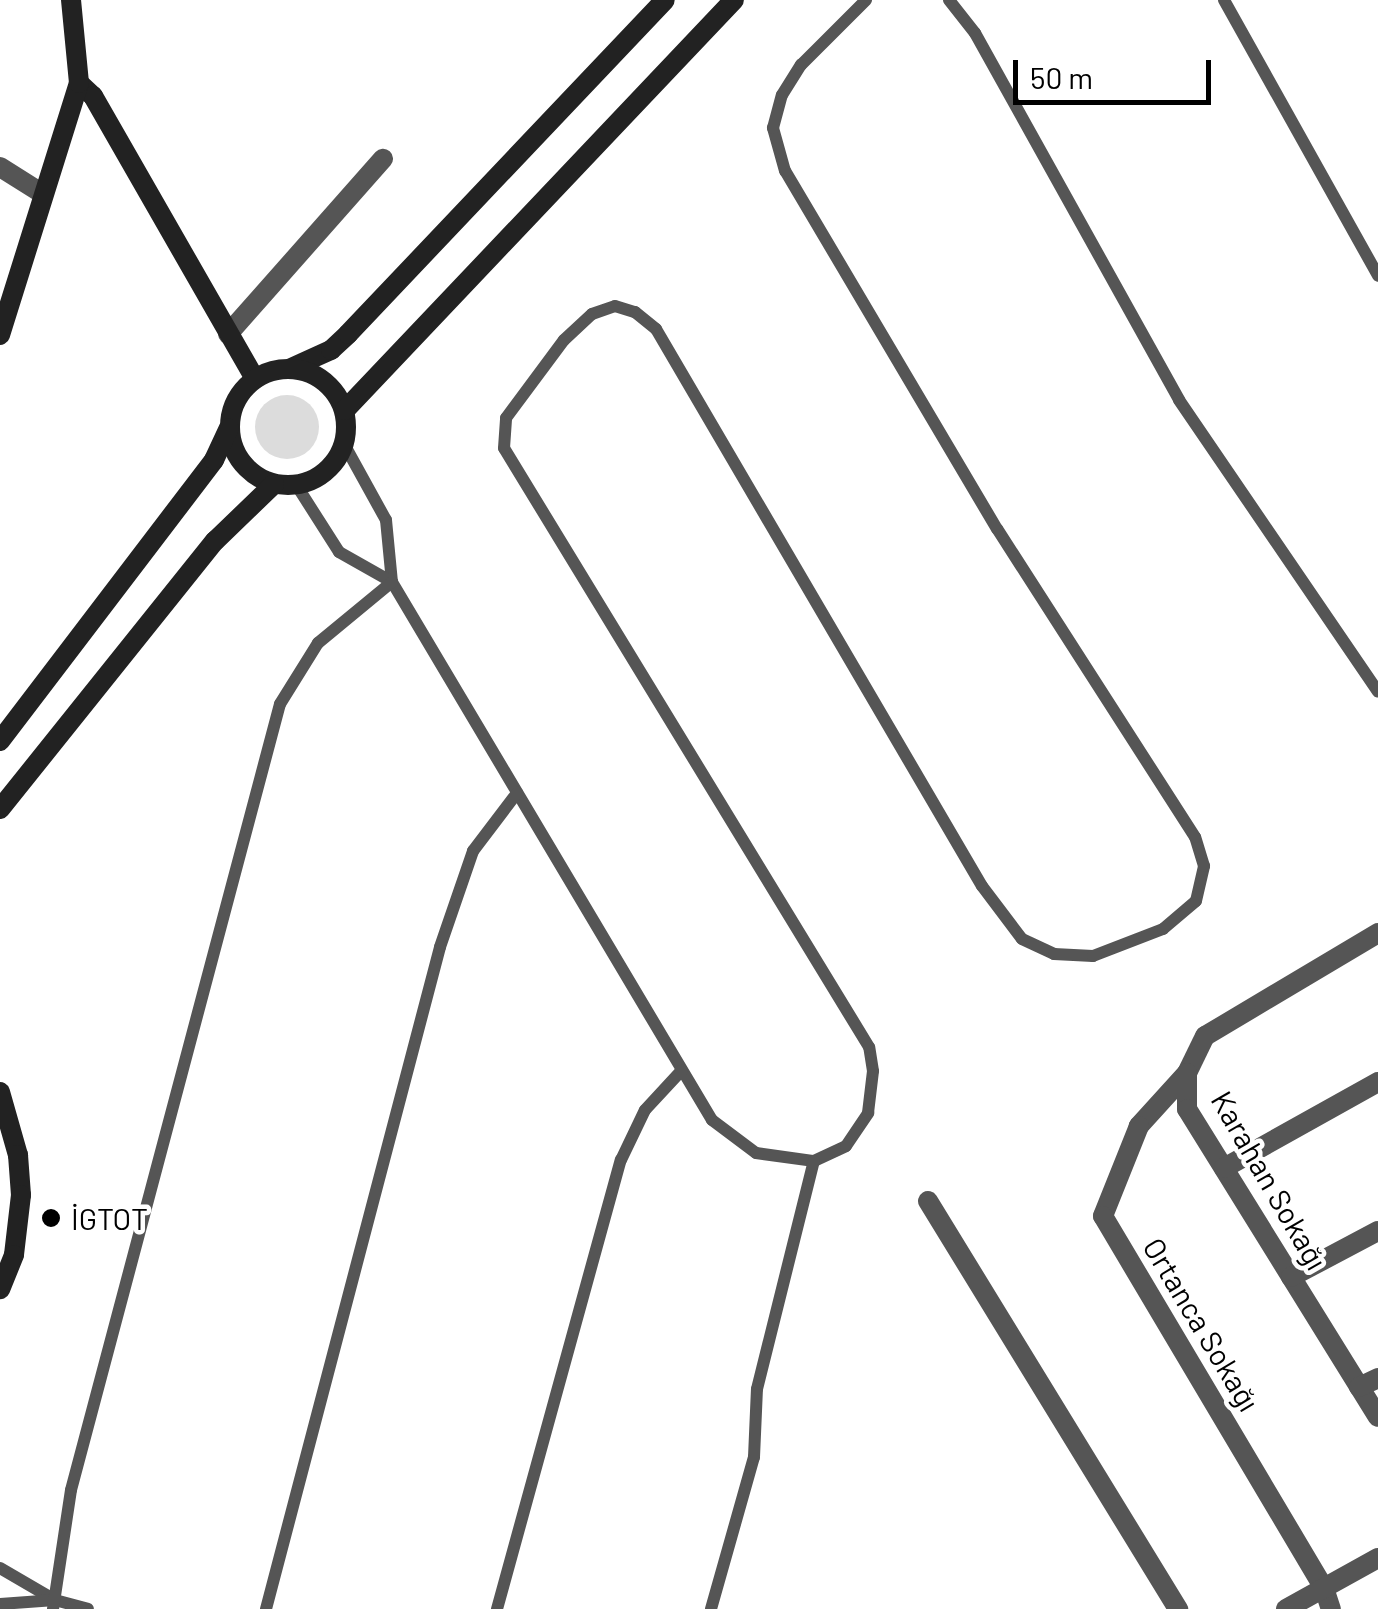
<!DOCTYPE html>
<meta charset="utf-8">
<style>
body{margin:0}
#map{position:relative;width:1378px;height:1609px;overflow:hidden;background:#fff;font-family:Barlow,sans-serif}
div>[style]{position:absolute}
.green>*{inset:0;background:#dcdcdc}
.round{border-radius:50%}
.lane>*{height:12px;margin:-6px;padding:0 6px;transform-origin:6px;border-radius:6px;background:#555}
.street>*{height:20px;margin:-10px;padding:0 10px;transform-origin:10px;border-radius:10px;background:#555}
.secondary>*{height:20px;margin:-10px;padding:0 10px;transform-origin:10px;border-radius:10px;background:#222}
.secondary>.ring{margin:-10px;padding:0;box-sizing:content-box;background:none;border:20px solid #222;border-radius:50%}
.dots>*{width:28px;height:28px;translate:-50% -50%;box-sizing:border-box;border:5px solid #fff;border-radius:50%}
span{translate:-50% -50%;white-space:nowrap;text-align:center;line-height:1.15;-webkit-text-stroke:9px #fff;paint-order:stroke}
.street-label{font-size:30px;color:#000}
.poi-label{font-size:30px;color:#000}
.left{translate:0 -50%;text-align:left}
.scale{position:absolute;left:1013px;top:60px;width:198px;height:45px;box-sizing:border-box;border:5px solid #000;border-top:0;padding-left:12px;font-size:30px;line-height:35px;white-space:nowrap;color:#000;-webkit-text-stroke:8px #fff;paint-order:stroke}
</style>
<div id="map">
<div class="green">
<div class="round" style="left:255px;top:395px;width:64px;height:64px"></div>
</div>
<div class="lane">
<div style="left:949px;top:0;width:42px;rotate:51.8deg"></div>
<div style="left:975px;top:33px;width:420px;rotate:60.9deg"></div>
<div style="left:1179px;top:400px;width:353px;rotate:55.7deg"></div>
<div style="left:1224px;top:0;width:316px;rotate:60.8deg"></div>
<div style="left:344px;top:444px;width:87px;rotate:61.1deg"></div>
<div style="left:386px;top:520px;width:62px;rotate:84.5deg"></div>
<div style="left:392px;top:582px;width:626px;rotate:59.26deg"></div>
<div style="left:712px;top:1120px;width:55px;rotate:36.9deg"></div>
<div style="left:756px;top:1153px;width:59px;rotate:7.9deg"></div>
<div style="left:814px;top:1161px;width:35px;rotate:-25deg"></div>
<div style="left:846px;top:1146px;width:40px;rotate:-56deg"></div>
<div style="left:868px;top:1113px;width:42px;rotate:-83.2deg"></div>
<div style="left:873px;top:1071px;width:24px;rotate:-99deg"></div>
<div style="left:869px;top:1047px;width:701px;rotate:-121.36deg"></div>
<div style="left:504px;top:448px;width:30px;rotate:-86deg"></div>
<div style="left:506px;top:418px;width:97px;rotate:-53.4deg"></div>
<div style="left:564px;top:340px;width:38px;rotate:-43deg"></div>
<div style="left:592px;top:314px;width:24px;rotate:-19deg"></div>
<div style="left:615px;top:306px;width:21px;rotate:17deg"></div>
<div style="left:635px;top:312px;width:27px;rotate:39deg"></div>
<div style="left:656px;top:329px;width:645px;rotate:59.66deg"></div>
<div style="left:982px;top:886px;width:66px;rotate:53deg"></div>
<div style="left:1022px;top:939px;width:35px;rotate:25deg"></div>
<div style="left:1054px;top:954px;width:39px;rotate:3deg"></div>
<div style="left:1093px;top:956px;width:75px;rotate:-21.1deg"></div>
<div style="left:1163px;top:929px;width:43px;rotate:-40.3deg"></div>
<div style="left:1196px;top:901px;width:36px;rotate:-77deg"></div>
<div style="left:1204px;top:866px;width:30px;rotate:-107deg"></div>
<div style="left:1195px;top:837px;width:366px;rotate:-122.7deg"></div>
<div style="left:997px;top:529px;width:416px;rotate:-120.6deg"></div>
<div style="left:785px;top:171px;width:45px;rotate:-105.6deg"></div>
<div style="left:773px;top:128px;width:34px;rotate:-75deg"></div>
<div style="left:782px;top:95px;width:36px;rotate:-58deg"></div>
<div style="left:801px;top:65px;width:92px;rotate:-45deg"></div>
<div style="left:297px;top:486px;width:78px;rotate:57.5deg"></div>
<div style="left:339px;top:552px;width:61px;rotate:29.5deg"></div>
<div style="left:0;top:1568px;width:64px;rotate:30.2deg"></div>
<div style="left:55px;top:1600px;width:55px;rotate:175.8deg"></div>
<div style="left:55px;top:1600px;width:34px;rotate:15deg"></div>
<div style="left:53px;top:1609px;width:120px;rotate:-81.4deg"></div>
<div style="left:71px;top:1490px;width:813px;rotate:-75.11deg"></div>
<div style="left:280px;top:704px;width:72px;rotate:-58.1deg"></div>
<div style="left:318px;top:643px;width:96px;rotate:-39.5deg"></div>
<div style="left:266px;top:1609px;width:684px;rotate:-75.27deg"></div>
<div style="left:440px;top:947px;width:102px;rotate:-71deg"></div>
<div style="left:473px;top:851px;width:73px;rotate:-52.8deg"></div>
<div style="left:497px;top:1609px;width:466px;rotate:-74.6deg"></div>
<div style="left:621px;top:1160px;width:55px;rotate:-64.4deg"></div>
<div style="left:645px;top:1110px;width:54px;rotate:-47.2deg"></div>
<div style="left:711px;top:1609px;width:158px;rotate:-74.2deg"></div>
<div style="left:754px;top:1457px;width:68px;rotate:-87.5deg"></div>
<div style="left:757px;top:1389px;width:235px;rotate:-76deg"></div>
</div>
<div class="street">
<div style="left:0;top:167px;width:51px;rotate:32.1deg"></div>
<div style="left:228px;top:334px;width:234px;rotate:-48.5deg"></div>
<div style="left:1378px;top:933px;width:201px;rotate:149.2deg"></div>
<div style="left:1205px;top:1036px;width:41px;rotate:115.9deg"></div>
<div style="left:1187px;top:1073px;width:36px;rotate:90deg"></div>
<div style="left:1187px;top:1109px;width:362px;rotate:58.2deg"></div>
<div style="left:1187px;top:1073px;width:72px;rotate:132.2deg"></div>
<div style="left:1139px;top:1126px;width:97px;rotate:111.8deg"></div>
<div style="left:1103px;top:1216px;width:433px;rotate:59.3deg"></div>
<div style="left:1324px;top:1588px;width:22px;rotate:72deg"></div>
<div style="left:1224px;top:1168px;width:176px;rotate:-29.2deg"></div>
<div style="left:928px;top:1201px;width:479px;rotate:58.5deg"></div>
<div style="left:1291px;top:1277px;width:98px;rotate:-27.9deg"></div>
<div style="left:1359px;top:1387px;width:21px;rotate:-25deg"></div>
<div style="left:1286px;top:1609px;width:105px;rotate:-29deg"></div>
</div>
<div class="secondary">
<div style="left:79px;top:83px;width:19px;rotate:43deg"></div>
<div style="left:93px;top:96px;width:326px;rotate:60.2deg"></div>
<div style="left:0;top:335px;width:264px;rotate:-72.6deg"></div>
<div style="left:79px;top:83px;width:83px;rotate:-95.5deg"></div>
<div style="left:291px;top:368px;width:44px;rotate:-24.2deg"></div>
<div style="left:331px;top:350px;width:23px;rotate:-43deg"></div>
<div style="left:348px;top:334px;width:460px;rotate:-46.5deg"></div>
<div class="ring" style="left:230px;top:369px;width:96px;height:96px"></div>
<div style="left:345px;top:410px;width:565px;rotate:-46.51deg"></div>
<div style="left:0;top:741px;width:353px;rotate:-52.7deg"></div>
<div style="left:214px;top:460px;width:35px;rotate:-65deg"></div>
<div style="left:0;top:809px;width:344px;rotate:-51.3deg"></div>
<div style="left:215px;top:541px;width:82px;rotate:-44deg"></div>
<div style="left:0;top:1092px;width:66px;rotate:74.1deg"></div>
<div style="left:18px;top:1155px;width:40px;rotate:85.7deg"></div>
<div style="left:21px;top:1195px;width:60px;rotate:96.7deg"></div>
<div style="left:14px;top:1255px;width:37px;rotate:112deg"></div>
</div>
<div class="dots">
<div style="left:51px;top:1218px;background:#000"></div>
</div>
<div class="street-label">
<span style="left:1270px;top:1180px;rotate:60deg">Karahan Sokağı</span>
<span style="left:1202px;top:1324px;rotate:59deg">Ortanca Sokağı</span>
</div>
<div class="poi-label">
<span class="left" style="left:71px;top:1218px">İGTOT</span>
</div>
<div class="scale">50 m</div>
</div>
